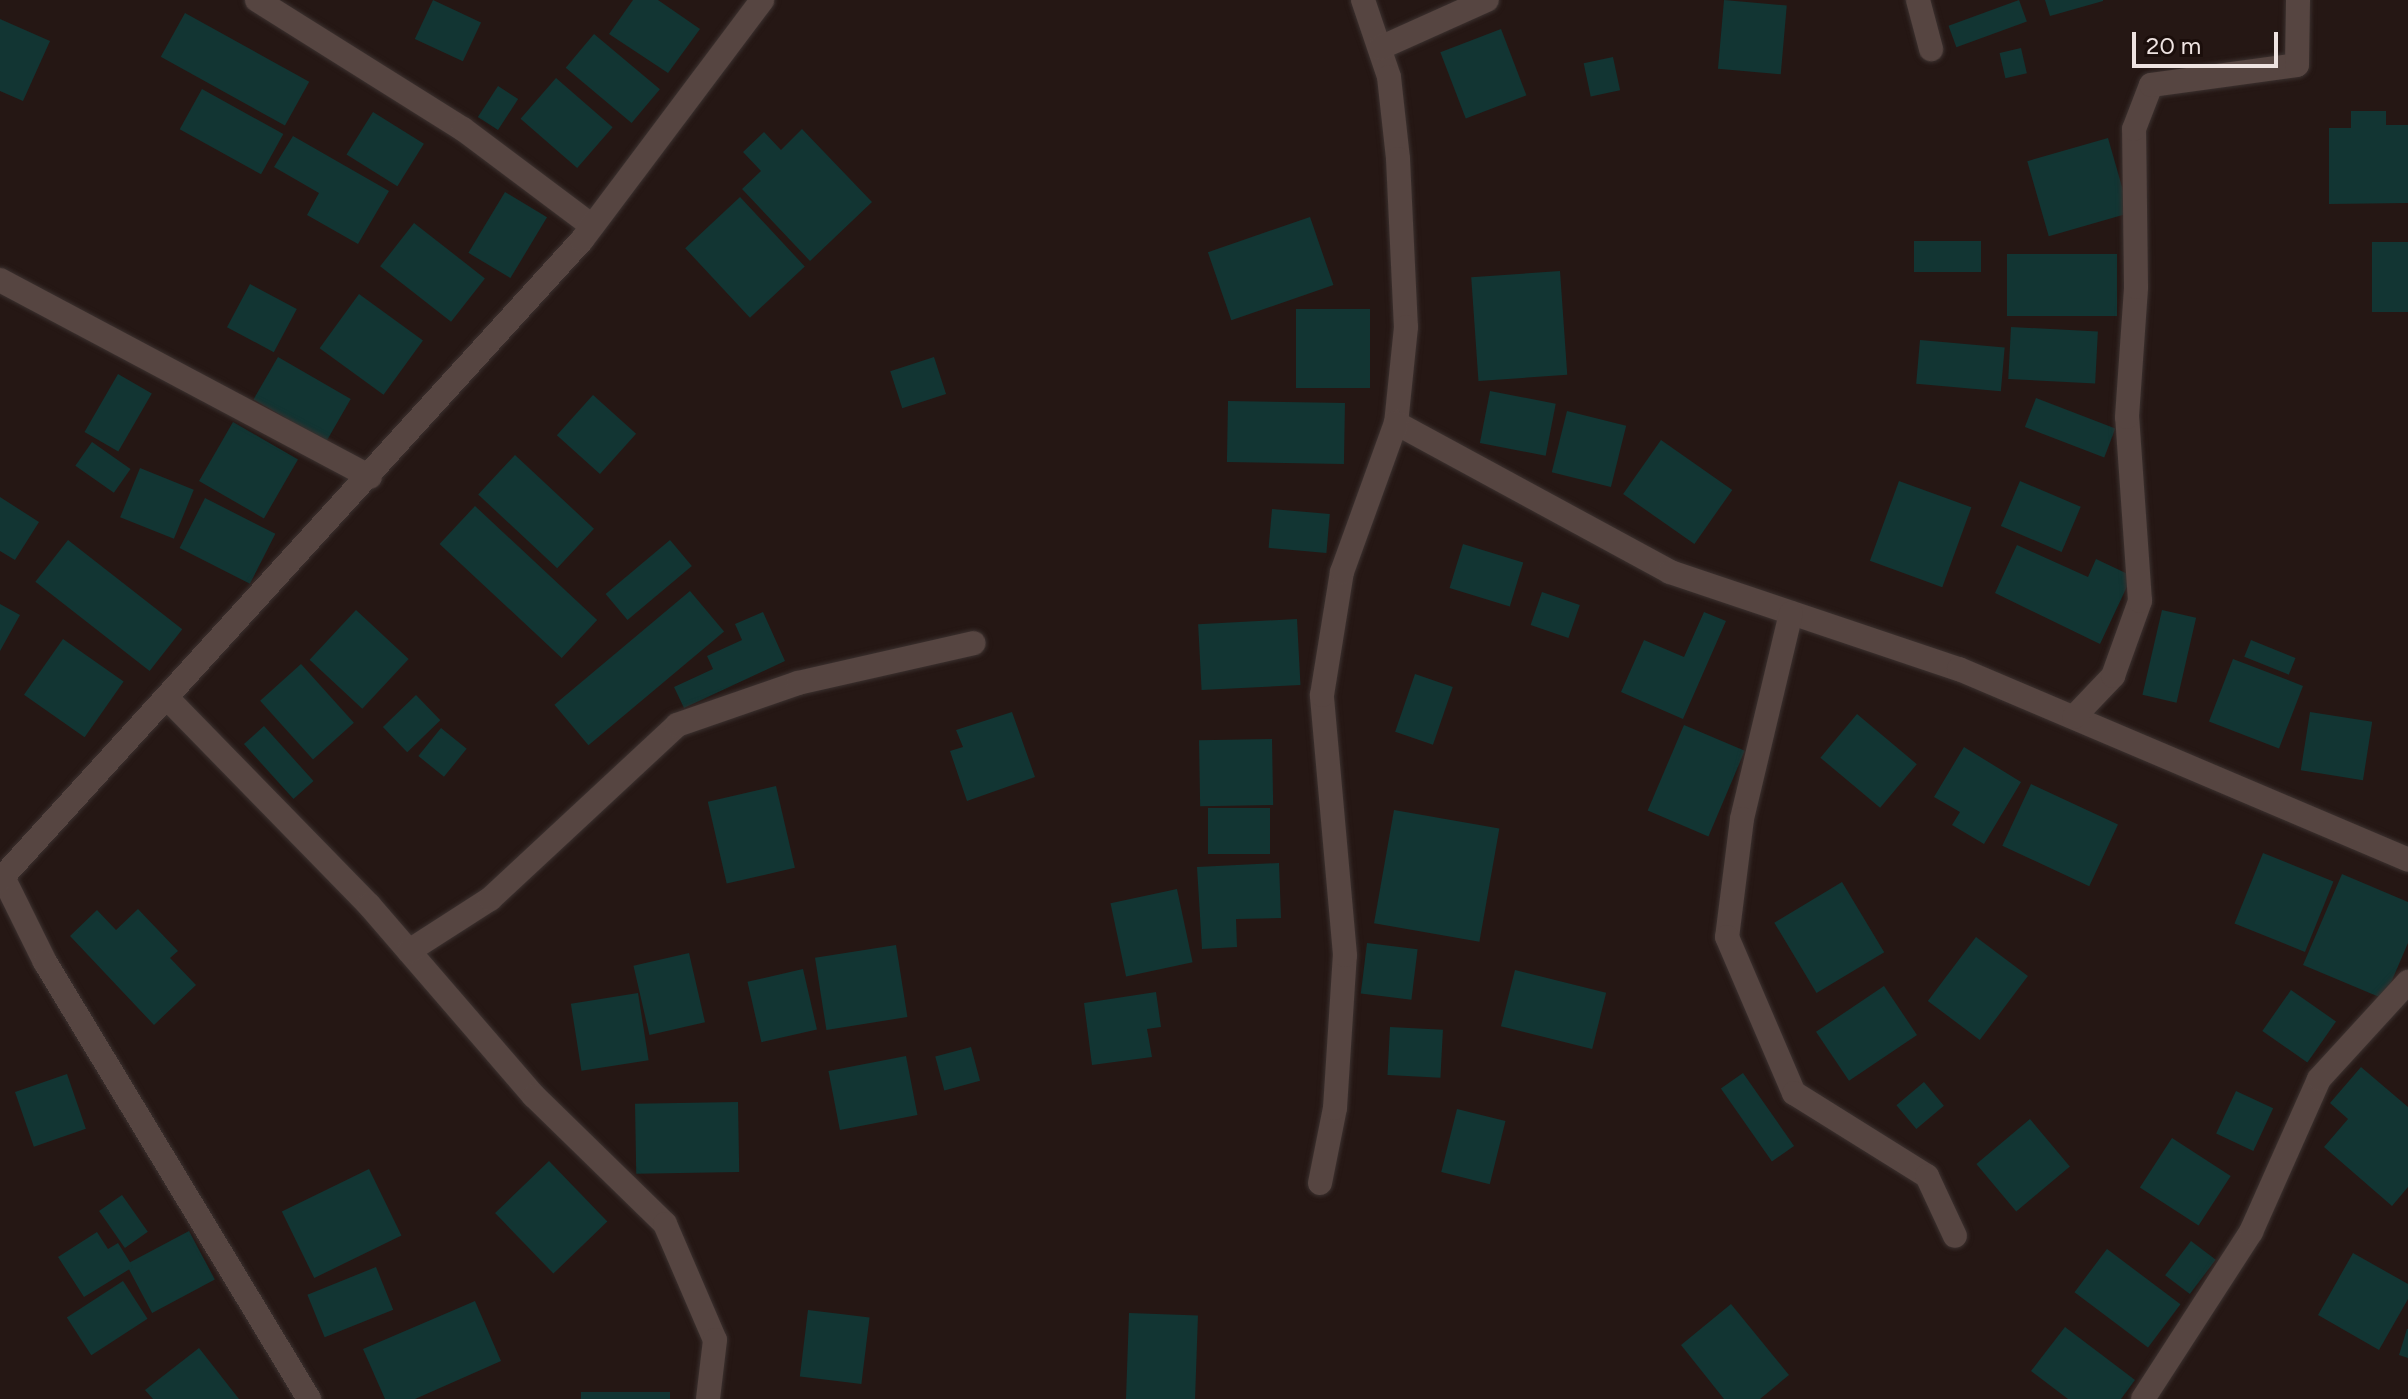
<!DOCTYPE html>
<style>
body{margin:0}
#map{position:relative;width:2408px;height:1399px;overflow:hidden;background:#251714;font-family:Figtree,sans-serif}
div>[style]{position:absolute}
.building>*{inset:0;background:#123533;transform-origin:0 0}
.roads{filter:drop-shadow(0 0 2px #3b312f) drop-shadow(0 0 2px #3b312f)}
.minor>*{height:24px;margin:-12px;padding:0 12px;transform-origin:12px;border-radius:12px;background:#564541}
span{translate:-50% -50%;white-space:nowrap;text-align:center;line-height:1.15;-webkit-text-stroke:6px #1b0e0b;paint-order:stroke}
.scale{position:absolute;left:2132px;top:32px;width:146px;height:36px;box-sizing:border-box;border:4px solid #eee3e1;border-top:0;padding-left:10px;font-size:24px;line-height:28px;white-space:nowrap;color:#eee3e1;-webkit-text-stroke:6px #1b0e0b;paint-order:stroke}
</style>
<div id="map">
<div class="building">
<div style="left:433px;top:0;width:53px;height:43px;rotate:25deg"></div>
<div style="clip-path:polygon(633px 0,658px 0,700px 29px,668px 73px,609px 34px)"></div>
<div style="left:1724px;top:0;width:63px;height:69px;rotate:5deg"></div>
<div style="left:2019px;top:0;width:23px;height:75px;rotate:70deg"></div>
<div style="clip-path:polygon(2045px 0,2103px 0,2103px 1px,2050px 16px)"></div>
<div style="left:185px;top:13px;width:142px;height:50px;rotate:29deg"></div>
<div style="clip-path:polygon(0 19px,50px 41px,23px 101px,0 91px)"></div>
<div style="left:1501px;top:29px;width:71px;height:65px;rotate:69deg"></div>
<div style="left:594px;top:34px;width:86px;height:44px;rotate:40deg"></div>
<div style="left:2021px;top:48px;width:26px;height:22px;rotate:77deg"></div>
<div style="left:1613px;top:57px;width:34px;height:30px;rotate:78deg"></div>
<div style="left:556px;top:78px;width:75px;height:54px;rotate:41deg"></div>
<div style="left:498px;top:86px;width:24px;height:37px;rotate:33deg"></div>
<div style="left:202px;top:89px;width:93px;height:46px;rotate:29deg"></div>
<div style="clip-path:polygon(2351px 111px,2386px 111px,2386px 125px,2408px 125px,2408px 203px,2329px 204px,2329px 128px,2351px 128px)"></div>
<div style="left:373px;top:112px;width:60px;height:50px;rotate:32deg"></div>
<div style="clip-path:polygon(802px 129px,872px 202px,810px 261px,742px 189px,761px 171px,743px 152px,764px 132px,781px 150px)"></div>
<div style="clip-path:polygon(293px 136px,389px 191px,358px 244px,307px 215px,319px 193px,274px 167px)"></div>
<div style="left:2108px;top:138px;width:78px;height:84px;rotate:74deg"></div>
<div style="left:505px;top:192px;width:49px;height:71px;rotate:31deg"></div>
<div style="left:740px;top:197px;width:95px;height:75px;rotate:47deg"></div>
<div style="left:1310px;top:217px;width:72px;height:108px;rotate:71deg"></div>
<div style="left:414px;top:223px;width:90px;height:55px;rotate:38deg"></div>
<div style="left:1914px;top:241px;width:67px;height:31px"></div>
<div style="left:2408px;top:242px;width:70px;height:36px;rotate:90deg"></div>
<div style="left:2007px;top:254px;width:110px;height:62px"></div>
<div style="left:1560px;top:271px;width:104px;height:89px;rotate:86deg"></div>
<div style="left:250px;top:284px;width:53px;height:49px;rotate:28deg"></div>
<div style="left:359px;top:294px;width:79px;height:67px;rotate:36deg"></div>
<div style="left:1296px;top:309px;width:74px;height:79px"></div>
<div style="left:2011px;top:327px;width:87px;height:52px;rotate:3deg"></div>
<div style="left:1920px;top:340px;width:85px;height:44px;rotate:5deg"></div>
<div style="left:278px;top:357px;width:84px;height:49px;rotate:30deg"></div>
<div style="left:934px;top:357px;width:39px;height:46px;rotate:72deg"></div>
<div style="left:118px;top:374px;width:39px;height:67px;rotate:30deg"></div>
<div style="left:1490px;top:391px;width:67px;height:53px;rotate:11deg"></div>
<div style="left:593px;top:395px;width:58px;height:54px;rotate:42deg"></div>
<div style="left:2036px;top:398px;width:85px;height:31px;rotate:21deg"></div>
<div style="left:1228px;top:401px;width:117px;height:61px;rotate:1deg"></div>
<div style="left:1567px;top:411px;width:61px;height:63px;rotate:14deg"></div>
<div style="left:233px;top:422px;width:75px;height:68px;rotate:30deg"></div>
<div style="left:1661px;top:440px;width:87px;height:66px;rotate:35deg"></div>
<div style="left:92px;top:442px;width:47px;height:29px;rotate:35deg"></div>
<div style="left:515px;top:455px;width:108px;height:54px;rotate:43deg"></div>
<div style="left:140px;top:468px;width:58px;height:53px;rotate:22deg"></div>
<div style="left:1899px;top:481px;width:77px;height:85px;rotate:20deg"></div>
<div style="left:2020px;top:481px;width:66px;height:49px;rotate:23deg"></div>
<div style="clip-path:polygon(0 497px,39px 522px,15px 560px,0 551px)"></div>
<div style="left:205px;top:498px;width:79px;height:56px;rotate:27deg"></div>
<div style="left:475px;top:506px;width:167px;height:52px;rotate:43deg"></div>
<div style="left:1272px;top:509px;width:58px;height:39px;rotate:5deg"></div>
<div style="left:68px;top:540px;width:145px;height:53px;rotate:38deg"></div>
<div style="left:670px;top:540px;width:34px;height:84px;rotate:50deg"></div>
<div style="left:1463px;top:544px;width:63px;height:46px;rotate:17deg"></div>
<div style="clip-path:polygon(2017px 545px,2088px 577px,2096px 559px,2132px 576px,2100px 644px,1995px 593px)"></div>
<div style="left:690px;top:591px;width:53px;height:177px;rotate:50deg"></div>
<div style="left:1542px;top:592px;width:40px;height:35px;rotate:19deg"></div>
<div style="clip-path:polygon(0 604px,20px 615px,0 651px)"></div>
<div style="left:356px;top:610px;width:72px;height:68px;rotate:43deg"></div>
<div style="left:2162px;top:610px;width:35px;height:87px;rotate:13deg"></div>
<div style="clip-path:polygon(763px 612px,785px 661px,684px 708px,674px 687px,713px 669px,707px 656px,742px 640px,735px 624px)"></div>
<div style="clip-path:polygon(1704px 612px,1726px 621px,1683px 719px,1621px 692px,1644px 640px,1684px 657px)"></div>
<div style="left:1297px;top:619px;width:66px;height:99px;rotate:87deg"></div>
<div style="left:63px;top:639px;width:74px;height:68px;rotate:35deg"></div>
<div style="left:2251px;top:640px;width:48px;height:18px;rotate:22deg"></div>
<div style="left:2233px;top:659px;width:75px;height:67px;rotate:21deg"></div>
<div style="left:301px;top:664px;width:79px;height:55px;rotate:48deg"></div>
<div style="left:1415px;top:674px;width:40px;height:61px;rotate:19deg"></div>
<div style="left:416px;top:695px;width:35px;height:46px;rotate:46deg"></div>
<div style="clip-path:polygon(1012px 712px,1035px 777px,967px 801px,950px 751px,963px 747px,956px 730px)"></div>
<div style="left:2310px;top:712px;width:63px;height:59px;rotate:9deg"></div>
<div style="left:1857px;top:714px;width:78px;height:57px;rotate:40deg"></div>
<div style="left:1684px;top:725px;width:66px;height:93px;rotate:23deg"></div>
<div style="left:264px;top:726px;width:74px;height:27px;rotate:48deg"></div>
<div style="left:441px;top:728px;width:33px;height:36px;rotate:39deg"></div>
<div style="left:1272px;top:739px;width:66px;height:73px;rotate:89deg"></div>
<div style="clip-path:polygon(1964px 747px,2021px 782px,1984px 844px,1952px 825px,1960px 812px,1934px 797px)"></div>
<div style="left:2031px;top:784px;width:96px;height:68px;rotate:25deg"></div>
<div style="left:776px;top:786px;width:84px;height:70px;rotate:77deg"></div>
<div style="left:1208px;top:808px;width:62px;height:46px"></div>
<div style="left:1394px;top:810px;width:107px;height:115px;rotate:10deg"></div>
<div style="left:2263px;top:853px;width:76px;height:76px;rotate:22deg"></div>
<div style="clip-path:polygon(1279px 863px,1281px 918px,1236px 919px,1237px 947px,1202px 949px,1197px 867px)"></div>
<div style="clip-path:polygon(2342px 874px,2408px 902px,2408px 943px,2384px 999px,2303px 965px)"></div>
<div style="left:1842px;top:882px;width:82px;height:79px;rotate:59deg"></div>
<div style="left:1177px;top:889px;width:75px;height:68px;rotate:78deg"></div>
<div style="clip-path:polygon(138px 909px,178px 951px,170px 958px,196px 985px,154px 1025px,70px 936px,97px 910px,116px 930px)"></div>
<div style="left:1976px;top:937px;width:65px;height:80px;rotate:37deg"></div>
<div style="left:1367px;top:943px;width:51px;height:51px;rotate:7deg"></div>
<div style="left:896px;top:945px;width:73px;height:82px;rotate:81deg"></div>
<div style="left:689px;top:953px;width:71px;height:57px;rotate:77deg"></div>
<div style="left:803px;top:969px;width:62px;height:57px;rotate:77deg"></div>
<div style="left:1515px;top:970px;width:94px;height:58px;rotate:14deg"></div>
<div style="left:1884px;top:986px;width:59px;height:82px;rotate:56deg"></div>
<div style="left:2291px;top:990px;width:55px;height:50px;rotate:35deg"></div>
<div style="clip-path:polygon(1156px 992px,1161px 1027px,1147px 1029px,1152px 1057px,1092px 1065px,1084px 1003px)"></div>
<div style="left:638px;top:993px;width:68px;height:68px;rotate:81deg"></div>
<div style="left:1390px;top:1027px;width:53px;height:48px;rotate:3deg"></div>
<div style="left:971px;top:1047px;width:35px;height:37px;rotate:75deg"></div>
<div style="left:906px;top:1056px;width:60px;height:79px;rotate:79deg"></div>
<div style="clip-path:polygon(2361px 1067px,2408px 1107px,2408px 1187px,2392px 1206px,2324px 1147px,2348px 1119px,2330px 1103px)"></div>
<div style="left:1743px;top:1073px;width:89px;height:27px;rotate:55deg"></div>
<div style="left:67px;top:1074px;width:58px;height:55px;rotate:71deg"></div>
<div style="left:1924px;top:1082px;width:31px;height:36px;rotate:50deg"></div>
<div style="left:2236px;top:1091px;width:41px;height:47px;rotate:25deg"></div>
<div style="left:738px;top:1102px;width:70px;height:103px;rotate:89deg"></div>
<div style="left:1457px;top:1109px;width:50px;height:65px;rotate:14deg"></div>
<div style="left:2030px;top:1119px;width:62px;height:70px;rotate:50deg"></div>
<div style="left:2172px;top:1138px;width:70px;height:59px;rotate:33deg"></div>
<div style="left:549px;top:1161px;width:84px;height:75px;rotate:46deg"></div>
<div style="left:369px;top:1169px;width:74px;height:97px;rotate:64deg"></div>
<div style="left:122px;top:1195px;width:45px;height:28px;rotate:55deg"></div>
<div style="left:189px;top:1231px;width:55px;height:71px;rotate:62deg"></div>
<div style="clip-path:polygon(97px 1232px,108px 1249px,118px 1243px,133px 1267px,84px 1297px,58px 1257px)"></div>
<div style="left:2191px;top:1241px;width:31px;height:43px;rotate:37deg"></div>
<div style="left:2107px;top:1249px;width:92px;height:54px;rotate:37deg"></div>
<div style="clip-path:polygon(2353px 1253px,2408px 1284px,2408px 1299px,2379px 1350px,2318px 1315px)"></div>
<div style="left:376px;top:1267px;width:46px;height:74px;rotate:68deg"></div>
<div style="left:123px;top:1281px;width:45px;height:67px;rotate:57deg"></div>
<div style="clip-path:polygon(475px 1301px,501px 1361px,415px 1399px,385px 1399px,363px 1349px)"></div>
<div style="clip-path:polygon(1731px 1304px,1789px 1375px,1760px 1399px,1724px 1399px,1681px 1345px)"></div>
<div style="left:808px;top:1310px;width:62px;height:67px;rotate:7deg"></div>
<div style="left:1129px;top:1313px;width:69px;height:86px;rotate:2deg"></div>
<div style="clip-path:polygon(2065px 1327px,2135px 1380px,2121px 1399px,2068px 1399px,2031px 1371px)"></div>
<div style="clip-path:polygon(2407px 1329px,2408px 1329px,2408px 1358px,2399px 1355px)"></div>
<div style="clip-path:polygon(199px 1348px,239px 1399px,153px 1399px,145px 1390px)"></div>
<div style="left:581px;top:1392px;width:89px;height:7px"></div>
</div>
<div class="roads">
<div class="minor">
<div style="left:257px;top:0;width:243px;rotate:32.1deg"></div>
<div style="left:463px;top:129px;width:161px;rotate:36.9deg"></div>
<div style="left:1363px;top:0;width:81px;rotate:71.3deg"></div>
<div style="left:1389px;top:77px;width:82px;rotate:83.7deg"></div>
<div style="left:1398px;top:159px;width:168px;rotate:87.3deg"></div>
<div style="left:1406px;top:327px;width:97px;rotate:95.9deg"></div>
<div style="left:1396px;top:423px;width:312px;rotate:28.5deg"></div>
<div style="left:1670px;top:572px;width:305px;rotate:18.6deg"></div>
<div style="left:1959px;top:669px;width:488px;rotate:23deg"></div>
<div style="left:1918px;top:0;width:51px;rotate:75.1deg"></div>
<div style="left:1380px;top:48px;width:117px;rotate:-24.2deg"></div>
<div style="left:0;top:280px;width:419px;rotate:28deg"></div>
<div style="left:1791px;top:613px;width:212px;rotate:103.4deg"></div>
<div style="left:1742px;top:819px;width:119px;rotate:97.2deg"></div>
<div style="left:1727px;top:937px;width:170px;rotate:66.8deg"></div>
<div style="left:1794px;top:1093px;width:157px;rotate:32deg"></div>
<div style="left:1927px;top:1176px;width:66px;rotate:65deg"></div>
<div style="left:170px;top:701px;width:285px;rotate:45.7deg"></div>
<div style="left:369px;top:905px;width:252px;rotate:49.2deg"></div>
<div style="left:534px;top:1096px;width:183px;rotate:44.3deg"></div>
<div style="left:665px;top:1224px;width:126px;rotate:66.7deg"></div>
<div style="left:715px;top:1340px;width:59px;rotate:96.8deg"></div>
<div style="left:2074px;top:717px;width:57px;rotate:-46.4deg"></div>
<div style="left:2113px;top:676px;width:80px;rotate:-70.2deg"></div>
<div style="left:2140px;top:601px;width:184px;rotate:-94deg"></div>
<div style="left:2127px;top:417px;width:130px;rotate:-86deg"></div>
<div style="left:2136px;top:287px;width:158px;rotate:-90.7deg"></div>
<div style="left:2134px;top:129px;width:47px;rotate:-68.9deg"></div>
<div style="left:2151px;top:85px;width:147px;rotate:-7.8deg"></div>
<div style="left:2297px;top:65px;width:65px;rotate:-89.1deg"></div>
<div style="left:3px;top:877px;width:95px;rotate:63.7deg"></div>
<div style="left:45px;top:962px;width:511px;rotate:58.86deg"></div>
<div style="left:0;top:880px;width:865px;rotate:-47.72deg"></div>
<div style="left:582px;top:240px;width:300px;rotate:-53.1deg"></div>
<div style="left:409px;top:951px;width:96px;rotate:-32.7deg"></div>
<div style="left:490px;top:899px;width:255px;rotate:-42.9deg"></div>
<div style="left:677px;top:725px;width:128px;rotate:-19.1deg"></div>
<div style="left:798px;top:683px;width:180px;rotate:-12.8deg"></div>
<div style="left:1320px;top:1183px;width:76px;rotate:-78.7deg"></div>
<div style="left:1335px;top:1108px;width:153px;rotate:-86.3deg"></div>
<div style="left:1345px;top:955px;width:261px;rotate:-95.1deg"></div>
<div style="left:1322px;top:695px;width:125px;rotate:-80.8deg"></div>
<div style="left:1342px;top:572px;width:158px;rotate:-70.1deg"></div>
<div style="left:2143px;top:1399px;width:199px;rotate:-57.1deg"></div>
<div style="left:2251px;top:1232px;width:167px;rotate:-66deg"></div>
<div style="left:2319px;top:1079px;width:132px;rotate:-47.5deg"></div>
</div>
</div>
<div class="scale">20 m</div>
</div>
